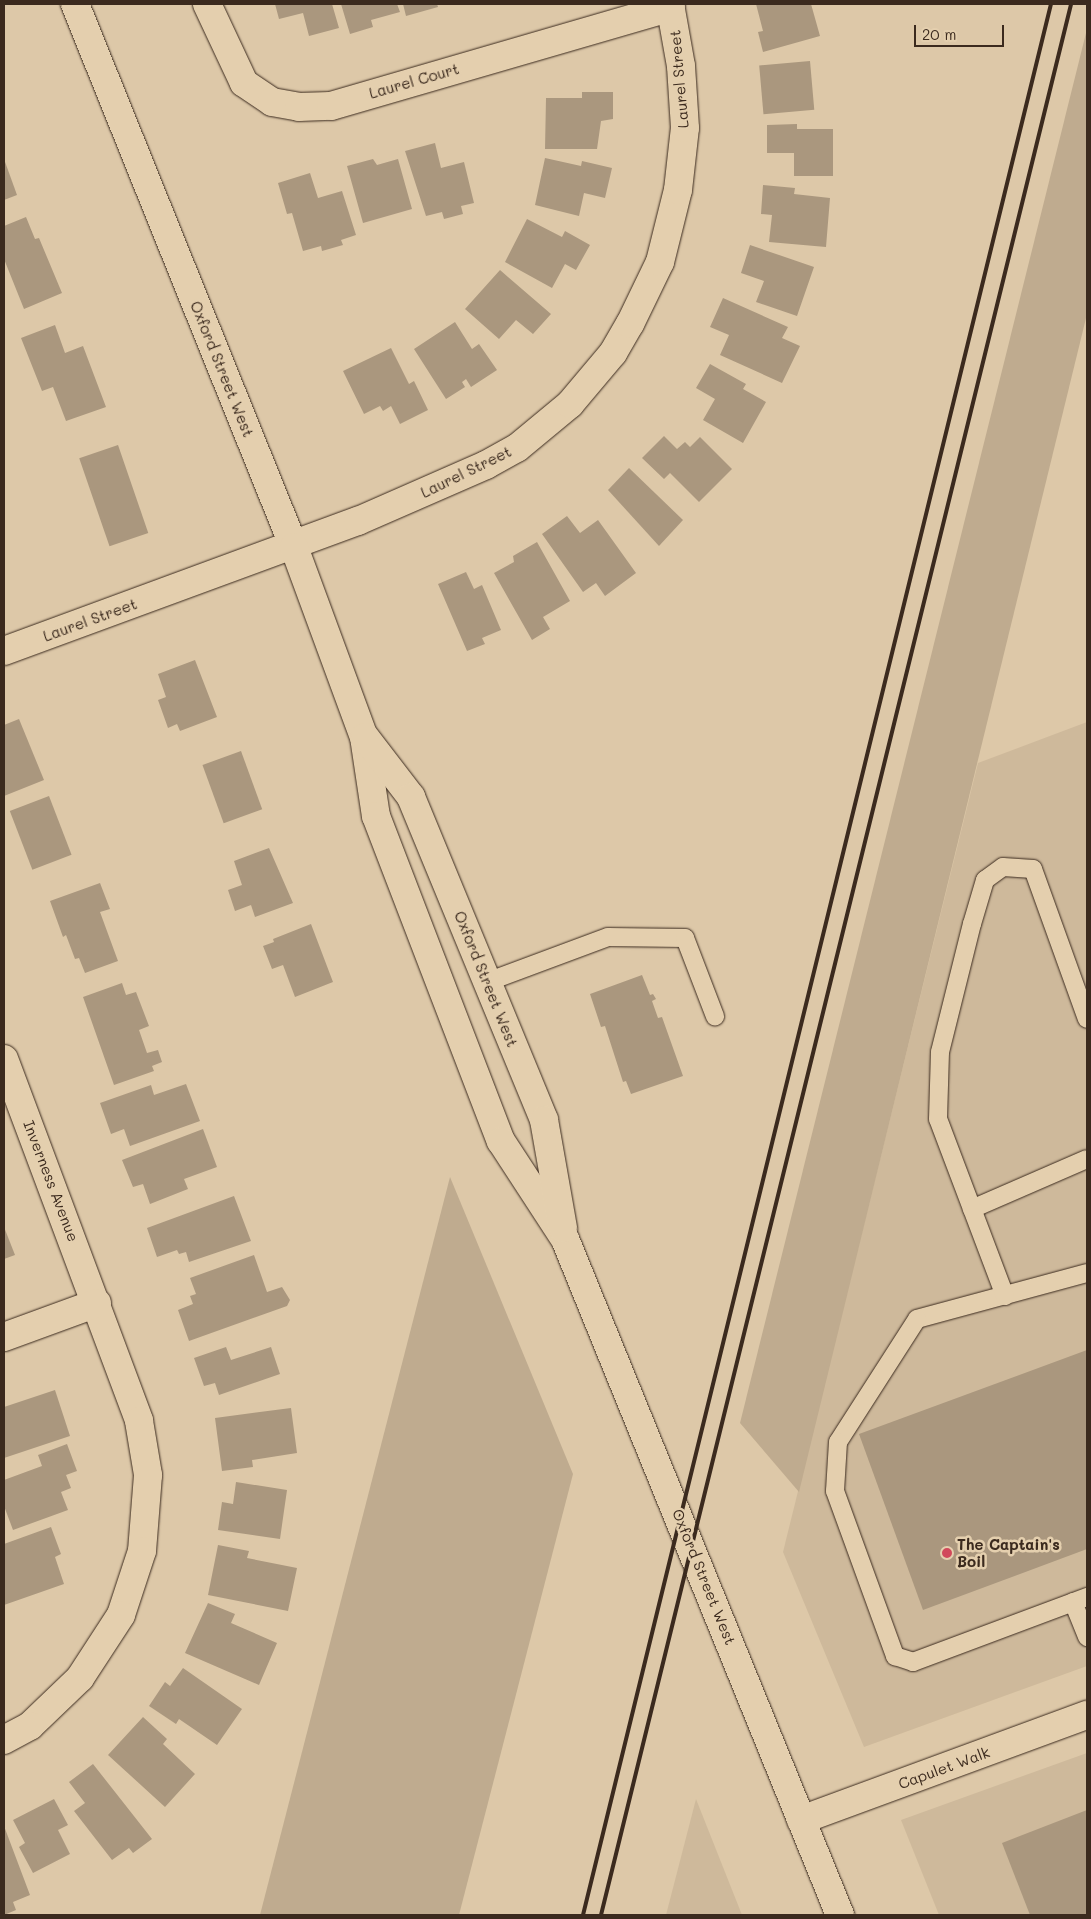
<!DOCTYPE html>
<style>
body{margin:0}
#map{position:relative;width:1091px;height:1919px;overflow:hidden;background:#ddc8a8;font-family:Mali,sans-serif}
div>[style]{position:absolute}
.built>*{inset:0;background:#ceb99b}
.green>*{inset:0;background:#bfab8f}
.building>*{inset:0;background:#aa977e;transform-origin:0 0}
.roads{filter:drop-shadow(0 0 1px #3b2a1e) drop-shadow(0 0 1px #3b2a1e)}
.lane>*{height:18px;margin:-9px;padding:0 9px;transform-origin:9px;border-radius:9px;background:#e4cfae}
.street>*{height:28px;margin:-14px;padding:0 14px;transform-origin:14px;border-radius:14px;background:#e4cfae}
.secondary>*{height:28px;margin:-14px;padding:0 14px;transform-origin:14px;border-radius:14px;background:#e4cfae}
.rail>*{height:4px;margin:-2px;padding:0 2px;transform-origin:2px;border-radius:2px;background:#3b2a1e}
.dots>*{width:14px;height:14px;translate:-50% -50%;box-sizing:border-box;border:2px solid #e4cfae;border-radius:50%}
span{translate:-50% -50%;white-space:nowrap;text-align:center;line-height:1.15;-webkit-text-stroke:5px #e4cfae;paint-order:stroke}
.street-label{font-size:15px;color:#3b2a1e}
.poi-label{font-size:15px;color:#3b2a1e;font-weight:700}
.left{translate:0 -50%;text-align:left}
.frame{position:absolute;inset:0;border:5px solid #3b2a1e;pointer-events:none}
.scale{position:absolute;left:914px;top:25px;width:90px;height:22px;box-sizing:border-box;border:2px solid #3b2a1e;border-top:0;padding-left:6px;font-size:15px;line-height:18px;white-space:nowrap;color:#3b2a1e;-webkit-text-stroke:4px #e4cfae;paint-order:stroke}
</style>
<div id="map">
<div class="built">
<div style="clip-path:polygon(1087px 722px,1087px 1666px,864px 1747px,783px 1552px,978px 763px)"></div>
<div style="clip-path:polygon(1087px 1753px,1087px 1915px,939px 1915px,901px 1820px)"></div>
<div style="clip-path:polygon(696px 1799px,742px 1915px,666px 1915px)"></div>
</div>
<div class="green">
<div style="clip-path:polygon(1087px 29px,1087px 314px,799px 1492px,740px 1423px)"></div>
<div style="clip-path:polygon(450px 1177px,573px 1474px,459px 1915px,260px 1915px)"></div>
</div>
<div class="building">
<div style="clip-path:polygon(275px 4px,332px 4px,339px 28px,309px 36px,303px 13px,279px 19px)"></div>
<div style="clip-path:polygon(341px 4px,397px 4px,400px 12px,371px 20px,373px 27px,350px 34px)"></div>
<div style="clip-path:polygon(403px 4px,437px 4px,438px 7px,406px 16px)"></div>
<div style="clip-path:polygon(756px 4px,811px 4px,820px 36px,763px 52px,758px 32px,763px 31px)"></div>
<div style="left:810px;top:61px;width:49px;height:51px;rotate:85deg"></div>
<div style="clip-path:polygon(582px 92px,613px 92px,613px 119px,601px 121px,597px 149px,545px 149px,546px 98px,582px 98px)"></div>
<div style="clip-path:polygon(797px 124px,797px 129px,833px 129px,833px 176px,794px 176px,794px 153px,767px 153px,767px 125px)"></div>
<div style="clip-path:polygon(435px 143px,441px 168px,464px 162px,474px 203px,461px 206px,463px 214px,444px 219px,442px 212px,426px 216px,405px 151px)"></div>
<div style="clip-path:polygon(545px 158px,581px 166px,582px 161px,612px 168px,605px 198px,584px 193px,579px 216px,535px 205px)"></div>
<div style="clip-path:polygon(4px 159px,17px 195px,4px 200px)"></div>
<div style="clip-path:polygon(373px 159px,377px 165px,398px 159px,412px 209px,363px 223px,347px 166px)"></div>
<div style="clip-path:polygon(310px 173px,318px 198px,342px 191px,356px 235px,341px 240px,343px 245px,322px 251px,321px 246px,303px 251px,292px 213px,287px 214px,278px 183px)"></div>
<div style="clip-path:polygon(763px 185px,795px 188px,794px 194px,830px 198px,826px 247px,769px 242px,772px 215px,761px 214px)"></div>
<div style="clip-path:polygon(26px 217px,35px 239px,39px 238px,62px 293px,24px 309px,4px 259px,4px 226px)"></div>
<div style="clip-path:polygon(527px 219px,562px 237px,565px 231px,590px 245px,576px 270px,565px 264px,552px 288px,505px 262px)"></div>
<div style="clip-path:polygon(750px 245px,814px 267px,797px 316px,756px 302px,764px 281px,741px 273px)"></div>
<div style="clip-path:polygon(500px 270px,551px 314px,533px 334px,516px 320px,499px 339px,465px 309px)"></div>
<div style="clip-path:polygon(723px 298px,788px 327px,782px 338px,800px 346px,782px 383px,720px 355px,729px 335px,710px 327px)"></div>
<div style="clip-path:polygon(455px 322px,472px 349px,479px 344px,497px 370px,471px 387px,466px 379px,462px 382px,465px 387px,446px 399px,414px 349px)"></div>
<div style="clip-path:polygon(55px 325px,65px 353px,83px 346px,106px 407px,66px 421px,53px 387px,42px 391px,21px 338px)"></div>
<div style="clip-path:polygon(391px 348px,409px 384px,414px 381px,428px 410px,400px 424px,391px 406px,383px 411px,380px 406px,364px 414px,343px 371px)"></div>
<div style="clip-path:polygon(710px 364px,746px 384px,743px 389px,766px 402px,743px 443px,703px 420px,715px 399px,696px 388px)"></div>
<div style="clip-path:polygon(664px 436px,677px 449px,685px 442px,690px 447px,700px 437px,732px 469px,699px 502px,670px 473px,664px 479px,642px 458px)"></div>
<div style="left:118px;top:445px;width:93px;height:41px;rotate:71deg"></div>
<div style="clip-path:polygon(629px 468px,683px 520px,659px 546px,608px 490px)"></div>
<div style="clip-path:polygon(567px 516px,580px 533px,598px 520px,636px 573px,605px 596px,596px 583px,583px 592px,542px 534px)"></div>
<div style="clip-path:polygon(537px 542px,570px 601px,543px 617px,550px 629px,532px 640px,494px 573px,514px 562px,513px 556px)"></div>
<div style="clip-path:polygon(466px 572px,474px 589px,482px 585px,501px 630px,482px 638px,485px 644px,467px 651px,438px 584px)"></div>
<div style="clip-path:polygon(195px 660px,217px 717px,180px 731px,177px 724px,168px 728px,158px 700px,166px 697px,158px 674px)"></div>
<div style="clip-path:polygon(19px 719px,44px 780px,4px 796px,4px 725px)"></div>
<div style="left:241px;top:751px;width:62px;height:41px;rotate:70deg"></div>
<div style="left:49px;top:796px;width:63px;height:42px;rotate:69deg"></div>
<div style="clip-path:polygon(269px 848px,293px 903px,255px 917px,251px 905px,235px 911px,228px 890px,242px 885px,234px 861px)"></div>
<div style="clip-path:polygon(100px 883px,110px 909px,100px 912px,118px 961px,85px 973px,79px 958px,75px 959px,66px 935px,63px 937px,50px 901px)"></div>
<div style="clip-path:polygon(311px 924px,333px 982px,295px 997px,283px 965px,272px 969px,263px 946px,274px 942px,273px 939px)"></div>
<div style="clip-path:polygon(642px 975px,650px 995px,653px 994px,656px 999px,652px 1001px,658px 1018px,662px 1017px,683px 1076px,631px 1094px,626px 1081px,623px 1082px,605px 1026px,601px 1027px,590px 994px)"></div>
<div style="clip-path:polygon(122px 983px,126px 995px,136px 992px,149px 1026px,139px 1030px,147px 1053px,158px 1050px,162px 1062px,152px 1066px,154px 1071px,114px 1085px,83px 997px)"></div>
<div style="clip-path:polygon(186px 1084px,200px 1121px,130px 1146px,124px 1129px,111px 1134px,100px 1103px,151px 1085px,154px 1095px)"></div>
<div style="clip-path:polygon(203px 1129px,217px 1167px,184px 1179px,188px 1189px,150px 1204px,143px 1184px,133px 1187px,122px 1160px)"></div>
<div style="clip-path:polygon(234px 1196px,251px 1241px,189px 1262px,186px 1252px,179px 1254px,177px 1250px,157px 1257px,147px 1228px)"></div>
<div style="clip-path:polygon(4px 1227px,15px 1255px,4px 1259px)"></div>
<div style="clip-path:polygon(254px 1255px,267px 1292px,282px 1287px,290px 1300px,287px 1306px,189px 1341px,178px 1310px,193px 1304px,190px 1296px,196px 1294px,190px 1278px)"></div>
<div style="clip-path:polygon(226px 1347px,231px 1360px,271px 1347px,280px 1374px,219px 1395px,215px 1383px,204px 1386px,194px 1358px)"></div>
<div style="clip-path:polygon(1087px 1350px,1087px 1549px,923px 1610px,859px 1434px)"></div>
<div style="clip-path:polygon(55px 1390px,70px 1436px,4px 1458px,4px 1407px)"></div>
<div style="clip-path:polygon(291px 1408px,297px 1453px,252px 1460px,253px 1467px,222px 1471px,215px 1418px)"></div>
<div style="clip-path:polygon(67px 1444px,77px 1471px,66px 1475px,71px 1488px,61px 1492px,68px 1510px,13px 1530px,4px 1506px,4px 1480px,42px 1466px,38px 1455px)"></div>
<div style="clip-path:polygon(236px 1482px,287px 1490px,280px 1539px,218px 1530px,222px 1502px,233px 1504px)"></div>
<div style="clip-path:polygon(51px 1527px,61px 1554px,55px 1557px,64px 1584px,4px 1605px,4px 1544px)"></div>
<div style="clip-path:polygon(218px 1545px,249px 1551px,247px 1558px,297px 1568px,288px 1611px,208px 1595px)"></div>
<div style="clip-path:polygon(208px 1603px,235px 1614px,231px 1623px,277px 1643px,259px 1685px,185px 1653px)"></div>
<div style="clip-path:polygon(183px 1668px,242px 1709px,217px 1745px,179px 1719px,176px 1724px,149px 1706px,165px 1682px,170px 1686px)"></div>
<div style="clip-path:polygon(143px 1717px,167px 1739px,163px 1744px,195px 1774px,165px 1807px,108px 1755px)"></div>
<div style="clip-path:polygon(93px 1764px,152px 1839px,133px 1853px,129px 1848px,112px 1860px,74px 1811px,85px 1803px,69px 1782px)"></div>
<div style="clip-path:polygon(54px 1799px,68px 1825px,58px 1830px,70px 1854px,33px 1873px,19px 1847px,25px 1843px,13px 1820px)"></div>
<div style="clip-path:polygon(1087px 1810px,1087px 1915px,1030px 1915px,1002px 1843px)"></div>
<div style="clip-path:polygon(4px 1826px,30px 1895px,13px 1902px,16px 1910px,4px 1915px)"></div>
</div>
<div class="roads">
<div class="lane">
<div style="left:487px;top:982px;width:129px;rotate:-20.4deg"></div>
<div style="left:608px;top:937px;width:77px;rotate:0.7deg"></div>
<div style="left:685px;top:938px;width:84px;rotate:69deg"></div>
<div style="left:972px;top:1209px;width:125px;rotate:-23.5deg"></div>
<div style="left:1087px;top:1273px;width:176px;rotate:164.9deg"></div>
<div style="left:917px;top:1319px;width:146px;rotate:122.7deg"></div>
<div style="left:838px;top:1442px;width:49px;rotate:93.5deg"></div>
<div style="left:835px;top:1491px;width:176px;rotate:70deg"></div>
<div style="left:895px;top:1656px;width:19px;rotate:18deg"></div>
<div style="left:913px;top:1662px;width:186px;rotate:-20.5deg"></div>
<div style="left:1005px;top:1296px;width:189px;rotate:-110.7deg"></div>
<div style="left:938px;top:1119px;width:67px;rotate:-88.3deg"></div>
<div style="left:940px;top:1052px;width:132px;rotate:-76deg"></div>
<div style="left:972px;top:924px;width:46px;rotate:-73.5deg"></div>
<div style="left:985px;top:880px;width:22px;rotate:-36deg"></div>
<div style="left:1003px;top:867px;width:30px;rotate:4deg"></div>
<div style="left:1033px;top:869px;width:159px;rotate:70.2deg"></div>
<div style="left:1073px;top:1602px;width:38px;rotate:68deg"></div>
</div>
<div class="street">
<div style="left:207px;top:4px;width:87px;rotate:64.9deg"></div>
<div style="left:244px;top:83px;width:34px;rotate:34deg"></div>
<div style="left:272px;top:102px;width:27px;rotate:10deg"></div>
<div style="left:299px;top:107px;width:32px;rotate:-2deg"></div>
<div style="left:331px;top:106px;width:354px;rotate:-16.2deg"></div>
<div style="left:4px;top:651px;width:377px;rotate:-20.2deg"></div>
<div style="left:358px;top:521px;width:140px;rotate:-23.6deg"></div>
<div style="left:486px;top:465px;width:35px;rotate:-29deg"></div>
<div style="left:517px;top:448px;width:69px;rotate:-39.7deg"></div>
<div style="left:570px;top:404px;width:67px;rotate:-49.9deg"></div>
<div style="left:613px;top:353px;width:34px;rotate:-60deg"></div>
<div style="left:630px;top:324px;width:69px;rotate:-64.2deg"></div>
<div style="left:660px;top:262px;width:74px;rotate:-76deg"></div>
<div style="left:678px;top:190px;width:62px;rotate:-83.6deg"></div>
<div style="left:685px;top:128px;width:62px;rotate:-93.7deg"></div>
<div style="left:681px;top:66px;width:63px;rotate:-100.1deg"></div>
<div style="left:4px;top:1059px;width:386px;rotate:69.5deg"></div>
<div style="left:139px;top:1421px;width:55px;rotate:80.5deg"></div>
<div style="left:148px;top:1475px;width:76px;rotate:94.5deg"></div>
<div style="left:142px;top:1551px;width:67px;rotate:108.2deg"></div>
<div style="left:121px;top:1615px;width:75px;rotate:123.1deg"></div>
<div style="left:80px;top:1678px;width:69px;rotate:136.2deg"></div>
<div style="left:30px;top:1726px;width:30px;rotate:152deg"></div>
<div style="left:4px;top:1337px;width:99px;rotate:-20.1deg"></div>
<div style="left:801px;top:1820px;width:305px;rotate:-20.2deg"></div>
</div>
<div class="secondary">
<div style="left:75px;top:4px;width:585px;rotate:68.04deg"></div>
<div style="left:294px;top:547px;width:202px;rotate:69.8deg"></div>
<div style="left:364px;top:737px;width:80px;rotate:81.4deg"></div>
<div style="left:376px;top:816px;width:348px;rotate:69deg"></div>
<div style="left:501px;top:1141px;width:117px;rotate:56.9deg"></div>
<div style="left:565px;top:1239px;width:730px;rotate:67.86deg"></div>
<div style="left:365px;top:737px;width:76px;rotate:52.5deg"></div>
<div style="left:411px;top:797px;width:349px;rotate:67.6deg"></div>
<div style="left:544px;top:1120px;width:110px;rotate:80deg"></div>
</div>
</div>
<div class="rail">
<div style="left:583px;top:1915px;width:1967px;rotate:-76.24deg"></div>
<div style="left:601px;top:1915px;width:1968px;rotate:-76.18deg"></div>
</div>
<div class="dots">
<div style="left:947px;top:1553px;background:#d1495b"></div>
</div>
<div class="street-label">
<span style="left:679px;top:79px;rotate:-95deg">Laurel Street</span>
<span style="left:414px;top:81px;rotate:-16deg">Laurel Court</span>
<span style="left:222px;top:369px;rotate:68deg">Oxford Street West</span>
<span style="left:466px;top:472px;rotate:-26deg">Laurel Street</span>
<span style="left:90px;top:620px;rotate:-20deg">Laurel Street</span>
<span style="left:486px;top:979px;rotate:68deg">Oxford Street West</span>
<span style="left:51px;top:1181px;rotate:69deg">Inverness Avenue</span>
<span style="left:704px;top:1577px;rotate:68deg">Oxford Street West</span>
<span style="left:944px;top:1768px;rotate:-20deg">Capulet Walk</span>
</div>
<div class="poi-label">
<span class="left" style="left:957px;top:1553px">The Captain's<br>Boil</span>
</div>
<div class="frame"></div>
<div class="scale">20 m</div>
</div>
